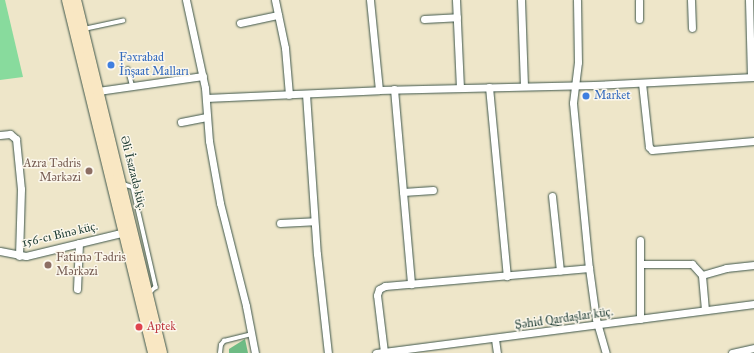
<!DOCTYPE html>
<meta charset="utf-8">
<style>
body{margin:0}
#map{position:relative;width:754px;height:353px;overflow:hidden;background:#eee6c9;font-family:"IM FELL Great Primer",serif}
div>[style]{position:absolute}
.green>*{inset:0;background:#88db9d}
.forest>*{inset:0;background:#6ebb84}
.roads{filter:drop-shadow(0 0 1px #3e564a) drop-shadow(0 0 1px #3e564a)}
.service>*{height:3.5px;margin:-1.75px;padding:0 1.75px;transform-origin:1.75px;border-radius:1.75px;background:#fff}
.minor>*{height:7px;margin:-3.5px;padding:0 3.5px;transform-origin:3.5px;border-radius:3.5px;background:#fff}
.secondary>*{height:10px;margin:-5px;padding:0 5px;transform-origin:5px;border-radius:5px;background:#f9e7c3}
.dots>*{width:11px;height:11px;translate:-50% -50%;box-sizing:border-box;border:2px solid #fbf7ec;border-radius:50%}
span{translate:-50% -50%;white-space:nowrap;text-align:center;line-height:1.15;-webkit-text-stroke:3px #fbf7ec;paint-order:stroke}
.shop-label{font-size:12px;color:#366cbe}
.left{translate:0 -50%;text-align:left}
.education-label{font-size:12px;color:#785e54}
.right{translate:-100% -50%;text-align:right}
.street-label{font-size:12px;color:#1f3d34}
.health-label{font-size:12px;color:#be3a42}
</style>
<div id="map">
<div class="green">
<div style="clip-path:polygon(0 0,5px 0,23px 77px,0 80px)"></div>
</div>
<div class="forest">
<div style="clip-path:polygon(245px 339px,248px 353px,229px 353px,229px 349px)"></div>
</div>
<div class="roads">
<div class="service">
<div style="left:84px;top:29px;width:40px;rotate:-12deg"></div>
<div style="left:128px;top:69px;width:16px;rotate:75deg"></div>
<div style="left:123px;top:184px;width:10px;rotate:17deg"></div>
<div style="left:133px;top:187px;width:103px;rotate:77deg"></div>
<div style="left:156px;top:287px;width:8px;rotate:135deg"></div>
<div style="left:220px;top:353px;width:8px;rotate:-83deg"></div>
<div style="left:221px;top:345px;width:5px;rotate:-53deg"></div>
<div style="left:224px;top:341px;width:29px;rotate:-14deg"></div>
</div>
<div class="minor">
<div style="left:186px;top:0;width:90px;rotate:77.8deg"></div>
<div style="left:205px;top:88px;width:53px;rotate:85.7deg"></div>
<div style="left:209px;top:141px;width:63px;rotate:79.9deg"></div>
<div style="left:220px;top:203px;width:106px;rotate:75.8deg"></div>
<div style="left:246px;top:306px;width:48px;rotate:79.2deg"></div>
<div style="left:275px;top:0;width:49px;rotate:78.2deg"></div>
<div style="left:285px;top:48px;width:47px;rotate:85.1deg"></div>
<div style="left:370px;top:0;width:90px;rotate:84.3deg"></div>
<div style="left:456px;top:0;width:87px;rotate:87.4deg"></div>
<div style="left:521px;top:0;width:85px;rotate:88deg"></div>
<div style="left:577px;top:0;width:62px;rotate:89.1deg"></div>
<div style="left:578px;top:62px;width:41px;rotate:97deg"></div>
<div style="left:573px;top:103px;width:166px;rotate:84.5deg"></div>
<div style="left:589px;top:268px;width:51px;rotate:82.2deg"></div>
<div style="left:596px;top:319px;width:35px;rotate:74deg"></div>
<div style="left:639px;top:0;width:19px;rotate:90deg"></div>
<div style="left:691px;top:0;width:28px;rotate:88deg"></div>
<div style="left:749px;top:0;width:77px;rotate:88.5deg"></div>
<div style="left:424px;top:19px;width:33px;rotate:-3deg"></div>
<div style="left:240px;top:23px;width:39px;rotate:-12deg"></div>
<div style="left:642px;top:83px;width:64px;rotate:83.8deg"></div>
<div style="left:649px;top:147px;width:4px;rotate:45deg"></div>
<div style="left:652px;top:150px;width:102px;rotate:-5deg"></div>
<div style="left:489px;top:87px;width:190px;rotate:84.6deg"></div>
<div style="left:394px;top:89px;width:196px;rotate:85deg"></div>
<div style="left:98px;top:91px;width:106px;rotate:-8.1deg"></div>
<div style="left:306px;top:94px;width:160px;rotate:86.1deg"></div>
<div style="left:317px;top:254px;width:100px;rotate:83.7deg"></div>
<div style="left:206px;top:98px;width:173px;rotate:-2.6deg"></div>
<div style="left:379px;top:90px;width:215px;rotate:-1.3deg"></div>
<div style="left:594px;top:85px;width:160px;rotate:-2.9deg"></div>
<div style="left:181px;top:122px;width:26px;rotate:-11deg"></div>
<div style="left:0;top:135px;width:10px;rotate:-6deg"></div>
<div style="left:10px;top:134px;width:8px;rotate:40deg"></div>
<div style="left:16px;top:139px;width:50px;rotate:84.3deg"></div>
<div style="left:21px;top:189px;width:67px;rotate:91.7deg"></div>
<div style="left:403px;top:192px;width:30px;rotate:-4deg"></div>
<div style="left:552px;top:196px;width:75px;rotate:83.9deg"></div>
<div style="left:280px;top:223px;width:34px;rotate:-3deg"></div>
<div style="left:0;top:251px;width:26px;rotate:11deg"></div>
<div style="left:26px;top:256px;width:102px;rotate:-13.6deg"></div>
<div style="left:641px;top:264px;width:51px"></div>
<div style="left:692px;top:264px;width:15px;rotate:48deg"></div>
<div style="left:77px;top:289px;width:46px;rotate:-87.5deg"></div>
<div style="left:705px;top:310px;width:35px;rotate:-95deg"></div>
<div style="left:702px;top:275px;width:25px;rotate:-16deg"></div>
<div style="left:726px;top:268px;width:28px;rotate:-6deg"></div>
<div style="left:640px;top:319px;width:79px;rotate:-90deg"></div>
<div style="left:495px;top:339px;width:14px;rotate:82deg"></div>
<div style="left:384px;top:352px;width:57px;rotate:-97deg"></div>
<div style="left:377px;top:295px;width:6px;rotate:-72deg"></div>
<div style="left:379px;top:289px;width:7px;rotate:-27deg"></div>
<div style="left:385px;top:286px;width:205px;rotate:-5deg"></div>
<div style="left:376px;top:353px;width:381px;rotate:-7.4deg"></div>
<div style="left:732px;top:353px;width:23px;rotate:-13deg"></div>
</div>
<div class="secondary">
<div style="left:67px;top:0;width:363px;rotate:76.3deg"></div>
<div style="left:76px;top:0;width:363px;rotate:76.3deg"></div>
</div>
</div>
<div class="dots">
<div style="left:111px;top:65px;background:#3f7fe0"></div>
<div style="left:586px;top:96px;background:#3f7fe0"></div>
<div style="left:89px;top:171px;background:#8d6e63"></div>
<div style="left:48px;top:265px;background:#8d6e63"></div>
<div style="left:139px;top:327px;background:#e0444e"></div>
</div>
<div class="shop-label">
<span class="left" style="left:119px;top:65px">Fəxrabad<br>İnşaat Malları</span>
<span class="left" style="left:594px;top:96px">Market</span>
</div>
<div class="education-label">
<span class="right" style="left:81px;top:171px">Azra Tədris<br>Mərkəzi</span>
<span class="left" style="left:56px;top:265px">Fatimə Tədris<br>Mərkəzi</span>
</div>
<div class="street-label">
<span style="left:133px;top:173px;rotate:76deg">Əli İsazadə küç.</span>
<span style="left:60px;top:235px;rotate:-13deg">156-cı Binə küç.</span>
<span style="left:564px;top:319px;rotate:-8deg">Şəhid Qardaşlar küç.</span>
</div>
<div class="health-label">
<span class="left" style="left:147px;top:327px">Aptek</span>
</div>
</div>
